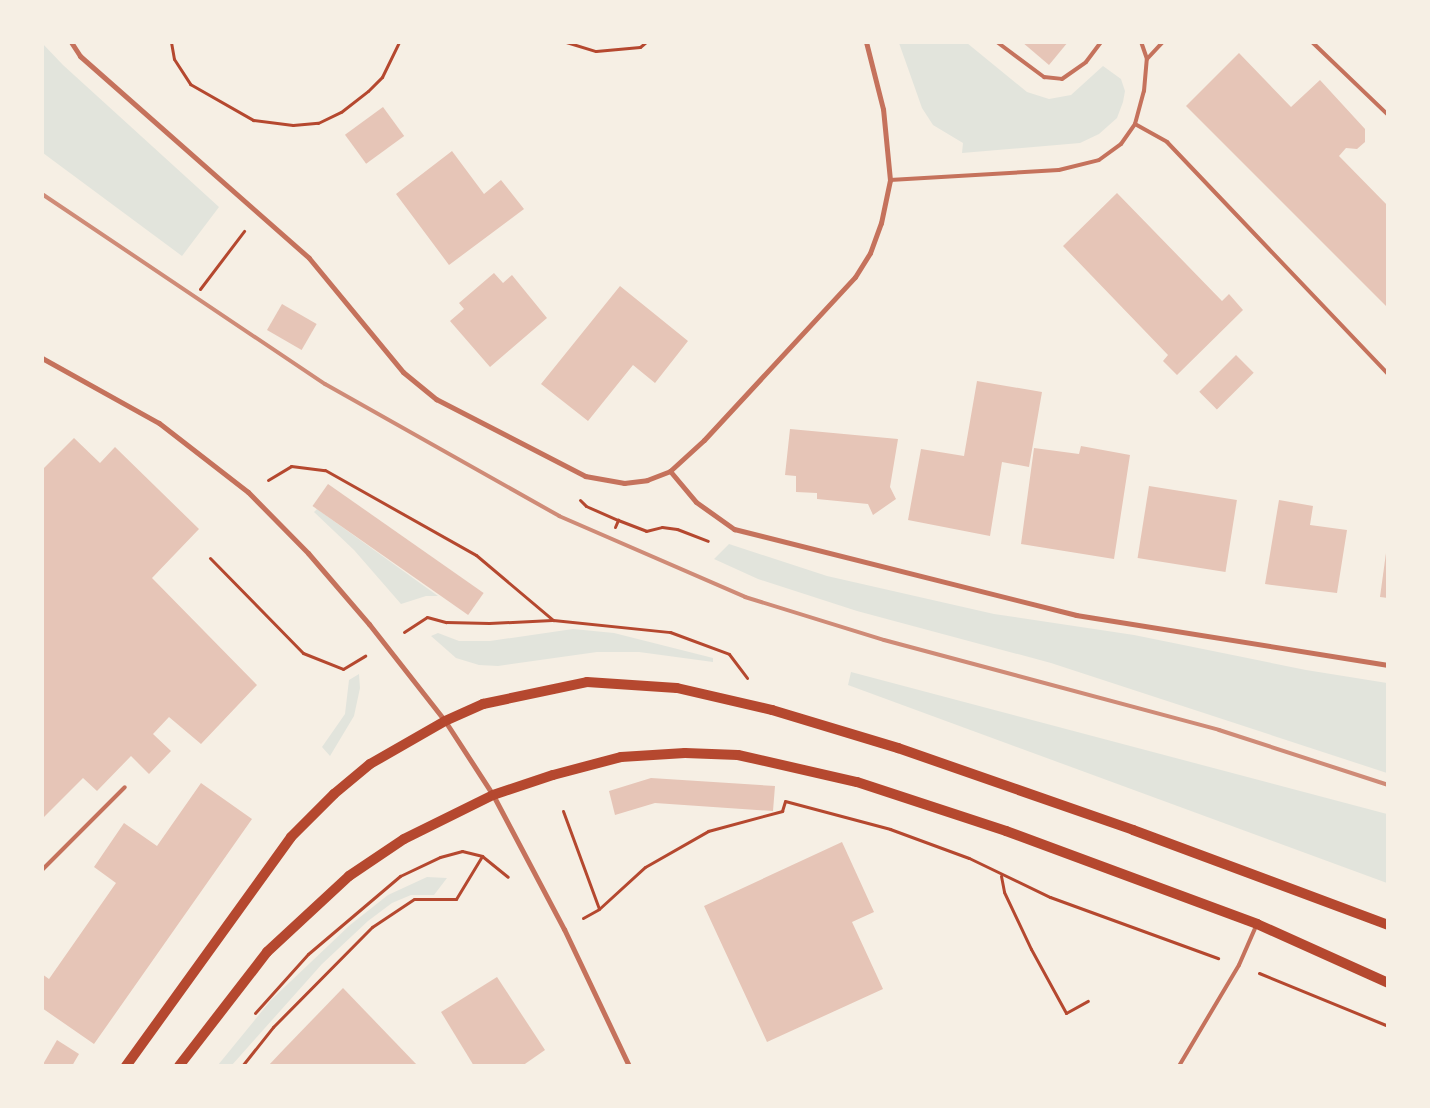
<!DOCTYPE html>
<style>
body{margin:0}
#map{position:relative;width:1430px;height:1108px;overflow:hidden;background:#f6efe4;font-family:Overpass,sans-serif}
div>[style]{position:absolute}
.green>*{inset:0;background:#e2e4dc}
.building>*{inset:0;background:#e6c5b7;transform-origin:0 0}
.path>*{height:3px;margin:-1.5px;padding:0 1.5px;transform-origin:1.5px;border-radius:1.5px;background:#b5482f}
.service>*{height:4px;margin:-2px;padding:0 2px;transform-origin:2px;border-radius:2px;background:#c5725c}
.minor>*{height:5px;margin:-2.5px;padding:0 2.5px;transform-origin:2.5px;border-radius:2.5px;background:#c5725c}
.secondary>*{height:10px;margin:-5px;padding:0 5px;transform-origin:5px;border-radius:5px;background:#b5482f}
.rail>*{height:4px;margin:-2px;padding:0 2px;transform-origin:2px;border-radius:2px;background:#cf8b77}
span{translate:-50% -50%;white-space:nowrap;text-align:center;line-height:1.15;-webkit-text-stroke:4.5px #f6efe4;paint-order:stroke}
.frame{position:absolute;inset:0;border:44px solid #f6efe4;pointer-events:none}
</style>
<div id="map">
<div class="green">
<div style="clip-path:polygon(42px 43px,63px 65px,219px 207px,182px 256px,43px 153px)"></div>
<div style="clip-path:polygon(899px 43px,967px 43px,1027px 92px,1049px 99px,1071px 95px,1103px 66px,1121px 79px,1125px 91px,1123px 102px,1117px 118px,1099px 134px,1080px 143px,962px 153px,963px 143px,933px 125px,922px 108px)"></div>
<div style="clip-path:polygon(317px 509px,438px 596px,426px 596px,401px 604px,354px 550px,314px 512px)"></div>
<div style="clip-path:polygon(729px 544px,827px 576px,994px 614px,1134px 635px,1306px 670px,1387px 683px,1387px 773px,1051px 663px,857px 611px,758px 579px,714px 559px)"></div>
<div style="clip-path:polygon(573px 629px,614px 633px,713px 658px,713px 662px,639px 652px,597px 652px,498px 666px,479px 665px,456px 658px,431px 636px,438px 633px,459px 641px,490px 641px)"></div>
<div style="clip-path:polygon(851px 672px,1387px 814px,1387px 883px,848px 685px)"></div>
<div style="clip-path:polygon(359px 674px,360px 688px,354px 716px,330px 756px,322px 747px,345px 714px,349px 680px)"></div>
<div style="clip-path:polygon(427px 877px,447px 878px,434px 895px,411px 895px,392px 903px,368px 921px,322px 964px,232px 1065px,218px 1065px,271px 1000px,350px 925px,388px 895px)"></div>
</div>
<div class="building">
<div style="clip-path:polygon(1022px 42px,1068px 42px,1049px 65px)"></div>
<div style="clip-path:polygon(1239px 53px,1291px 107px,1320px 80px,1365px 129px,1365px 142px,1357px 149px,1346px 148px,1339px 156px,1388px 206px,1388px 308px,1186px 106px)"></div>
<div style="left:383px;top:107px;width:36px;height:47px;rotate:54deg"></div>
<div style="clip-path:polygon(452px 151px,484px 194px,501px 180px,524px 209px,449px 265px,396px 194px)"></div>
<div style="clip-path:polygon(1117px 193px,1222px 301px,1229px 294px,1243px 310px,1177px 375px,1163px 361px,1168px 355px,1063px 246px)"></div>
<div style="clip-path:polygon(494px 273px,503px 283px,512px 275px,547px 318px,490px 367px,450px 321px,464px 309px,459px 303px)"></div>
<div style="clip-path:polygon(620px 286px,688px 341px,655px 383px,633px 365px,588px 421px,541px 384px)"></div>
<div style="left:282px;top:304px;width:40px;height:30px;rotate:30deg"></div>
<div style="left:1236px;top:355px;width:25px;height:52px;rotate:45deg"></div>
<div style="clip-path:polygon(977px 381px,1042px 392px,1029px 467px,1002px 462px,990px 536px,908px 520px,921px 449px,964px 456px)"></div>
<div style="clip-path:polygon(790px 429px,898px 439px,890px 487px,896px 499px,873px 515px,868px 504px,817px 499px,817px 493px,796px 492px,796px 476px,785px 475px)"></div>
<div style="clip-path:polygon(74px 438px,100px 463px,115px 447px,199px 529px,152px 578px,257px 685px,201px 744px,169px 717px,153px 734px,171px 751px,149px 774px,131px 756px,97px 791px,83px 778px,42px 819px,42px 470px)"></div>
<div style="clip-path:polygon(1081px 446px,1130px 455px,1114px 559px,1021px 544px,1034px 448px,1079px 454px)"></div>
<div style="left:328px;top:484px;width:190px;height:27px;rotate:35deg"></div>
<div style="left:1149px;top:486px;width:89px;height:73px;rotate:9deg"></div>
<div style="clip-path:polygon(1279px 500px,1313px 506px,1310px 525px,1347px 530px,1337px 593px,1265px 584px)"></div>
<div style="clip-path:polygon(1386px 553px,1388px 554px,1388px 598px,1380px 597px)"></div>
<div style="clip-path:polygon(651px 778px,775px 786px,773px 811px,655px 803px,615px 815px,609px 791px)"></div>
<div style="clip-path:polygon(201px 783px,252px 819px,94px 1044px,42px 1008px,42px 974px,49px 979px,116px 883px,94px 867px,124px 823px,157px 846px)"></div>
<div style="clip-path:polygon(842px 842px,874px 912px,852px 922px,883px 989px,767px 1042px,704px 906px)"></div>
<div style="clip-path:polygon(497px 977px,545px 1050px,522px 1066px,474px 1066px,441px 1012px)"></div>
<div style="clip-path:polygon(343px 988px,418px 1066px,268px 1066px,285px 1048px)"></div>
<div style="clip-path:polygon(57px 1040px,79px 1054px,72px 1066px,42px 1066px)"></div>
</div>
<div class="path">
<div style="left:171px;top:42px;width:17px;rotate:80deg"></div>
<div style="left:174px;top:59px;width:30px;rotate:57deg"></div>
<div style="left:190px;top:84px;width:73px;rotate:29.7deg"></div>
<div style="left:253px;top:120px;width:40px;rotate:7.1deg"></div>
<div style="left:293px;top:125px;width:25px;rotate:-5deg"></div>
<div style="left:318px;top:123px;width:25px;rotate:-26deg"></div>
<div style="left:341px;top:112px;width:34px;rotate:-38deg"></div>
<div style="left:368px;top:91px;width:20px;rotate:-45deg"></div>
<div style="left:382px;top:77px;width:39px;rotate:-64deg"></div>
<div style="left:566px;top:42px;width:31px;rotate:17deg"></div>
<div style="left:596px;top:51px;width:44px;rotate:-5.2deg"></div>
<div style="left:640px;top:47px;width:8px;rotate:-40deg"></div>
<div style="left:200px;top:289px;width:73px;rotate:-52.8deg"></div>
<div style="left:268px;top:480px;width:27px;rotate:-31deg"></div>
<div style="left:291px;top:466px;width:34px;rotate:7deg"></div>
<div style="left:325px;top:470px;width:173px;rotate:29.4deg"></div>
<div style="left:476px;top:555px;width:101px;rotate:40.2deg"></div>
<div style="left:553px;top:620px;width:118px;rotate:5.9deg"></div>
<div style="left:670px;top:632px;width:63px;rotate:20.4deg"></div>
<div style="left:729px;top:654px;width:30px;rotate:53deg"></div>
<div style="left:580px;top:500px;width:8px;rotate:45deg"></div>
<div style="left:586px;top:506px;width:35px;rotate:24deg"></div>
<div style="left:615px;top:527px;width:8px;rotate:-67deg"></div>
<div style="left:618px;top:520px;width:30px;rotate:21deg"></div>
<div style="left:646px;top:531px;width:16px;rotate:-14deg"></div>
<div style="left:662px;top:527px;width:15px;rotate:8deg"></div>
<div style="left:677px;top:529px;width:33px;rotate:21deg"></div>
<div style="left:210px;top:558px;width:133px;rotate:45.6deg"></div>
<div style="left:303px;top:653px;width:43px;rotate:21.8deg"></div>
<div style="left:343px;top:669px;width:26px;rotate:-31deg"></div>
<div style="left:404px;top:632px;width:27px;rotate:-33deg"></div>
<div style="left:427px;top:617px;width:20px;rotate:15deg"></div>
<div style="left:446px;top:622px;width:43px;rotate:1.3deg"></div>
<div style="left:489px;top:623px;width:63px;rotate:-2.7deg"></div>
<div style="left:563px;top:811px;width:104px;rotate:69.8deg"></div>
<div style="left:1001px;top:876px;width:16px;rotate:79deg"></div>
<div style="left:1004px;top:892px;width:63px;rotate:64.7deg"></div>
<div style="left:1031px;top:949px;width:73px;rotate:61.3deg"></div>
<div style="left:1066px;top:1013px;width:25px;rotate:-29deg"></div>
<div style="left:583px;top:918px;width:18px;rotate:-29deg"></div>
<div style="left:599px;top:909px;width:62px;rotate:-42.4deg"></div>
<div style="left:645px;top:867px;width:73px;rotate:-29.7deg"></div>
<div style="left:708px;top:831px;width:77px;rotate:-15.1deg"></div>
<div style="left:782px;top:811px;width:10px;rotate:-73deg"></div>
<div style="left:785px;top:801px;width:109px;rotate:14.9deg"></div>
<div style="left:890px;top:829px;width:84px;rotate:20.2deg"></div>
<div style="left:969px;top:858px;width:90px;rotate:25.7deg"></div>
<div style="left:1050px;top:897px;width:179px;rotate:20deg"></div>
<div style="left:1259px;top:973px;width:139px;rotate:22.3deg"></div>
<div style="left:255px;top:1013px;width:79px;rotate:-48.1deg"></div>
<div style="left:308px;top:954px;width:121px;rotate:-40.3deg"></div>
<div style="left:400px;top:876px;width:44px;rotate:-25.4deg"></div>
<div style="left:440px;top:857px;width:23px;rotate:-15deg"></div>
<div style="left:462px;top:851px;width:21px;rotate:14deg"></div>
<div style="left:482px;top:856px;width:33px;rotate:39deg"></div>
<div style="left:242px;top:1066px;width:50px;rotate:-51.5deg"></div>
<div style="left:273px;top:1027px;width:141px;rotate:-45.3deg"></div>
<div style="left:372px;top:927px;width:50px;rotate:-33.7deg"></div>
<div style="left:414px;top:899px;width:42px"></div>
<div style="left:456px;top:899px;width:50px;rotate:-58.8deg"></div>
</div>
<div class="service">
<div style="left:997px;top:42px;width:59px;rotate:36.7deg"></div>
<div style="left:1044px;top:77px;width:18px;rotate:6deg"></div>
<div style="left:1062px;top:79px;width:29px;rotate:-35deg"></div>
<div style="left:1086px;top:62px;width:25px;rotate:-53deg"></div>
<div style="left:1312px;top:42px;width:105px;rotate:43.8deg"></div>
<div style="left:1147px;top:59px;width:23px;rotate:-47deg"></div>
<div style="left:1135px;top:124px;width:37px;rotate:29deg"></div>
<div style="left:1167px;top:142px;width:320px;rotate:46.4deg"></div>
<div style="left:890px;top:180px;width:169px;rotate:-3.4deg"></div>
<div style="left:1059px;top:170px;width:41px;rotate:-14deg"></div>
<div style="left:1099px;top:160px;width:27px;rotate:-36deg"></div>
<div style="left:1121px;top:144px;width:24px;rotate:-55deg"></div>
<div style="left:1135px;top:124px;width:34px;rotate:-75deg"></div>
<div style="left:1144px;top:91px;width:32px;rotate:-85deg"></div>
<div style="left:1147px;top:59px;width:18px;rotate:-109deg"></div>
<div style="left:42px;top:870px;width:117px;rotate:-45deg"></div>
<div style="left:1179px;top:1066px;width:117px;rotate:-59.3deg"></div>
<div style="left:1239px;top:965px;width:43px;rotate:-66.4deg"></div>
</div>
<div class="minor">
<div style="left:71px;top:42px;width:17px;rotate:57deg"></div>
<div style="left:80px;top:56px;width:305px;rotate:41.4deg"></div>
<div style="left:309px;top:258px;width:148px;rotate:50.5deg"></div>
<div style="left:403px;top:372px;width:43px;rotate:39.3deg"></div>
<div style="left:436px;top:399px;width:168px;rotate:27.3deg"></div>
<div style="left:585px;top:476px;width:40px;rotate:10deg"></div>
<div style="left:624px;top:483px;width:23px;rotate:-7deg"></div>
<div style="left:647px;top:480px;width:25px;rotate:-21deg"></div>
<div style="left:670px;top:471px;width:46px;rotate:-42.4deg"></div>
<div style="left:704px;top:440px;width:222px;rotate:-47.2deg"></div>
<div style="left:855px;top:277px;width:28px;rotate:-58deg"></div>
<div style="left:870px;top:253px;width:32px;rotate:-70deg"></div>
<div style="left:881px;top:223px;width:44px;rotate:-78.2deg"></div>
<div style="left:890px;top:180px;width:71px;rotate:-95.6deg"></div>
<div style="left:883px;top:109px;width:69px;rotate:-104.2deg"></div>
<div style="left:42px;top:358px;width:134px;rotate:29.1deg"></div>
<div style="left:159px;top:423px;width:113px;rotate:37.8deg"></div>
<div style="left:248px;top:492px;width:86px;rotate:45.5deg"></div>
<div style="left:308px;top:553px;width:94px;rotate:49.3deg"></div>
<div style="left:369px;top:624px;width:123px;rotate:51.9deg"></div>
<div style="left:445px;top:721px;width:88px;rotate:57deg"></div>
<div style="left:493px;top:795px;width:152px;rotate:62.1deg"></div>
<div style="left:564px;top:929px;width:152px;rotate:64.6deg"></div>
<div style="left:670px;top:471px;width:40px;rotate:50deg"></div>
<div style="left:696px;top:502px;width:47px;rotate:35.4deg"></div>
<div style="left:734px;top:529px;width:353px;rotate:14.1deg"></div>
<div style="left:1076px;top:615px;width:316px;rotate:9.1deg"></div>
</div>
<div class="secondary">
<div style="left:126px;top:1066px;width:282px;rotate:-54.2deg"></div>
<div style="left:291px;top:837px;width:61px;rotate:-45deg"></div>
<div style="left:334px;top:794px;width:47px;rotate:-39.8deg"></div>
<div style="left:370px;top:764px;width:86px;rotate:-29.8deg"></div>
<div style="left:445px;top:721px;width:42px;rotate:-24.1deg"></div>
<div style="left:483px;top:704px;width:106px;rotate:-11.9deg"></div>
<div style="left:587px;top:682px;width:90px;rotate:3.8deg"></div>
<div style="left:677px;top:688px;width:98px;rotate:13deg"></div>
<div style="left:772px;top:710px;width:132px;rotate:16.8deg"></div>
<div style="left:898px;top:748px;width:249px;rotate:19.2deg"></div>
<div style="left:1133px;top:830px;width:272px;rotate:20.4deg"></div>
<div style="left:179px;top:1066px;width:144px;rotate:-52.3deg"></div>
<div style="left:267px;top:952px;width:112px;rotate:-42.8deg"></div>
<div style="left:349px;top:876px;width:66px;rotate:-33.9deg"></div>
<div style="left:404px;top:839px;width:99px;rotate:-26.3deg"></div>
<div style="left:493px;top:795px;width:63px;rotate:-18.4deg"></div>
<div style="left:553px;top:775px;width:70px;rotate:-14.8deg"></div>
<div style="left:621px;top:757px;width:64px;rotate:-3.6deg"></div>
<div style="left:685px;top:753px;width:53px;rotate:2.2deg"></div>
<div style="left:738px;top:755px;width:122px;rotate:12.8deg"></div>
<div style="left:857px;top:782px;width:157px;rotate:18.2deg"></div>
<div style="left:1006px;top:831px;width:268px;rotate:20.3deg"></div>
<div style="left:1257px;top:924px;width:144px;rotate:24.2deg"></div>
</div>
<div class="rail">
<div style="left:42px;top:194px;width:341px;rotate:33.9deg"></div>
<div style="left:325px;top:384px;width:269px;rotate:29.4deg"></div>
<div style="left:559px;top:516px;width:203px;rotate:23.5deg"></div>
<div style="left:745px;top:597px;width:145px;rotate:17.2deg"></div>
<div style="left:884px;top:640px;width:347px;rotate:15deg"></div>
<div style="left:1219px;top:730px;width:178px;rotate:18deg"></div>
</div>
<div class="frame"></div>
</div>
